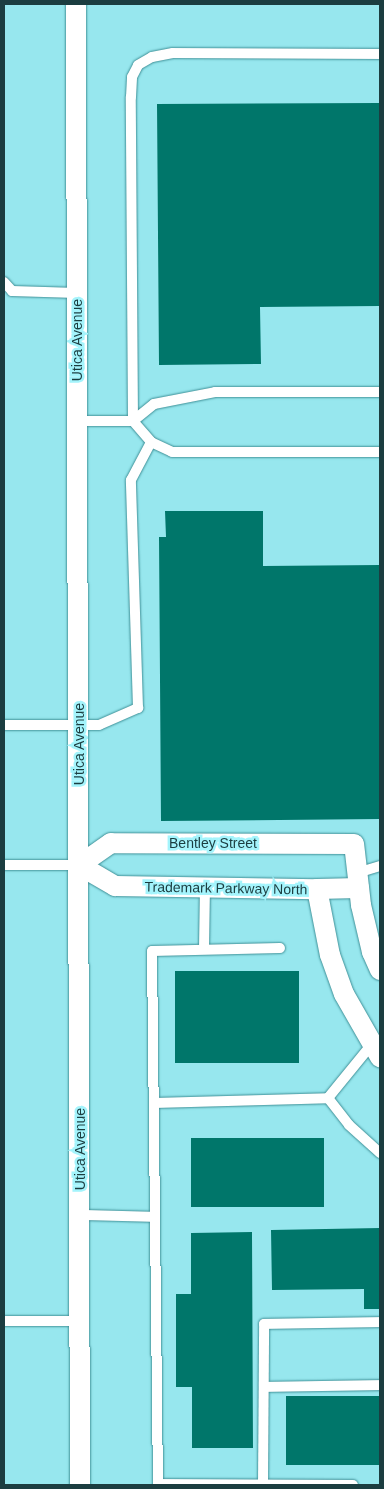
<!DOCTYPE html>
<style>
body{margin:0}
#map{position:relative;width:384px;height:1489px;overflow:hidden;background:#97e7ee;font-family:Helvetica,sans-serif}
div>[style]{position:absolute}
.building>*{inset:0;background:#00766a;transform-origin:0 0}
.roads{filter:drop-shadow(0 0 1px #3f9097) drop-shadow(0 0 1px #3f9097)}
.lane>*{height:10px;margin:-5px;padding:0 5px;transform-origin:5px;border-radius:5px;background:#fff}
.street>*{height:20px;margin:-10px;padding:0 10px;transform-origin:10px;border-radius:10px;background:#fff}
span{translate:-50% -50%;white-space:nowrap;text-align:center;line-height:1.15;-webkit-text-stroke:5px #a4f4fc;paint-order:stroke}
.street-label{font-size:14px;color:#1b3d40}
.frame{position:absolute;inset:0;border:5px solid #1b3d40;pointer-events:none}
</style>
<div id="map">
<div class="building">
<div style="clip-path:polygon(380px 103px,380px 306px,260px 307px,261px 364px,159px 365px,157px 104px)"></div>
<div style="clip-path:polygon(165px 511px,263px 511px,263px 566px,380px 565px,380px 819px,161px 821px,159px 537px,166px 537px)"></div>
<div style="left:175px;top:971px;width:124px;height:92px"></div>
<div style="left:191px;top:1138px;width:133px;height:69px"></div>
<div style="clip-path:polygon(380px 1228px,380px 1309px,364px 1309px,364px 1289px,272px 1290px,271px 1230px)"></div>
<div style="clip-path:polygon(252px 1232px,253px 1448px,192px 1448px,192px 1387px,176px 1387px,176px 1294px,191px 1294px,191px 1233px)"></div>
<div style="left:286px;top:1396px;width:94px;height:69px"></div>
</div>
<div class="roads">
<div class="lane">
<div style="left:4px;top:282px;width:12px;rotate:48deg"></div>
<div style="left:12px;top:291px;width:65px;rotate:1.8deg"></div>
<div style="left:77px;top:421px;width:56px"></div>
<div style="left:133px;top:421px;width:28px;rotate:49deg"></div>
<div style="left:151px;top:442px;width:23px;rotate:25deg"></div>
<div style="left:172px;top:452px;width:208px"></div>
<div style="left:133px;top:421px;width:324px;rotate:-90.4deg"></div>
<div style="left:131px;top:97px;width:20px;rotate:-87deg"></div>
<div style="left:132px;top:77px;width:13px;rotate:-63deg"></div>
<div style="left:138px;top:65px;width:16px;rotate:-30deg"></div>
<div style="left:152px;top:57px;width:21px;rotate:-11deg"></div>
<div style="left:173px;top:53px;width:207px;rotate:0.3deg"></div>
<div style="left:133px;top:421px;width:27px;rotate:-39deg"></div>
<div style="left:154px;top:404px;width:62px;rotate:-11.1deg"></div>
<div style="left:215px;top:392px;width:165px"></div>
<div style="left:4px;top:725px;width:95px"></div>
<div style="left:99px;top:725px;width:43px;rotate:-23.6deg"></div>
<div style="left:138px;top:708px;width:228px;rotate:-91.8deg"></div>
<div style="left:131px;top:480px;width:43px;rotate:-62.2deg"></div>
<div style="left:4px;top:865px;width:75px"></div>
<div style="left:357px;top:873px;width:24px;rotate:-17deg"></div>
<div style="left:280px;top:948px;width:128px;rotate:178.7deg"></div>
<div style="left:152px;top:951px;width:533px;rotate:89.36deg"></div>
<div style="left:158px;top:1484px;width:195px;rotate:0.3deg"></div>
<div style="left:204px;top:949px;width:62px;rotate:-89.1deg"></div>
<div style="left:328px;top:1098px;width:70px;rotate:-50.8deg"></div>
<div style="left:154px;top:1103px;width:174px;rotate:-1.6deg"></div>
<div style="left:328px;top:1098px;width:34px;rotate:52deg"></div>
<div style="left:349px;top:1125px;width:42px;rotate:42.1deg"></div>
<div style="left:80px;top:1215px;width:75px;rotate:1.5deg"></div>
<div style="left:4px;top:1321px;width:76px"></div>
<div style="left:264px;top:1387px;width:116px;rotate:-1deg"></div>
<div style="left:263px;top:1485px;width:161px;rotate:-89.6deg"></div>
<div style="left:264px;top:1324px;width:116px;rotate:-1deg"></div>
</div>
<div class="street">
<div style="left:76px;top:4px;width:1481px;rotate:89.85deg"></div>
<div style="left:317px;top:889px;width:42px;rotate:-1.4deg"></div>
<div style="left:380px;top:970px;width:20px;rotate:-114deg"></div>
<div style="left:372px;top:952px;width:48px;rotate:-103.2deg"></div>
<div style="left:361px;top:905px;width:61px;rotate:-96.5deg"></div>
<div style="left:354px;top:844px;width:243px;rotate:-179.8deg"></div>
<div style="left:111px;top:843px;width:39px;rotate:145deg"></div>
<div style="left:79px;top:865px;width:42px;rotate:30.3deg"></div>
<div style="left:115px;top:886px;width:202px;rotate:0.9deg"></div>
<div style="left:317px;top:889px;width:67px;rotate:78.9deg"></div>
<div style="left:330px;top:955px;width:41px;rotate:70.3deg"></div>
<div style="left:344px;top:994px;width:73px;rotate:60.3deg"></div>
</div>
</div>
<div class="street-label">
<span style="left:77px;top:340px;rotate:-90deg">Utica Avenue</span>
<span style="left:79px;top:744px;rotate:-90deg">Utica Avenue</span>
<span style="left:213px;top:843px">Bentley Street</span>
<span style="left:226px;top:888px;rotate:1deg">Trademark Parkway North</span>
<span style="left:80px;top:1149px;rotate:-90deg">Utica Avenue</span>
</div>
<div class="frame"></div>
</div>
